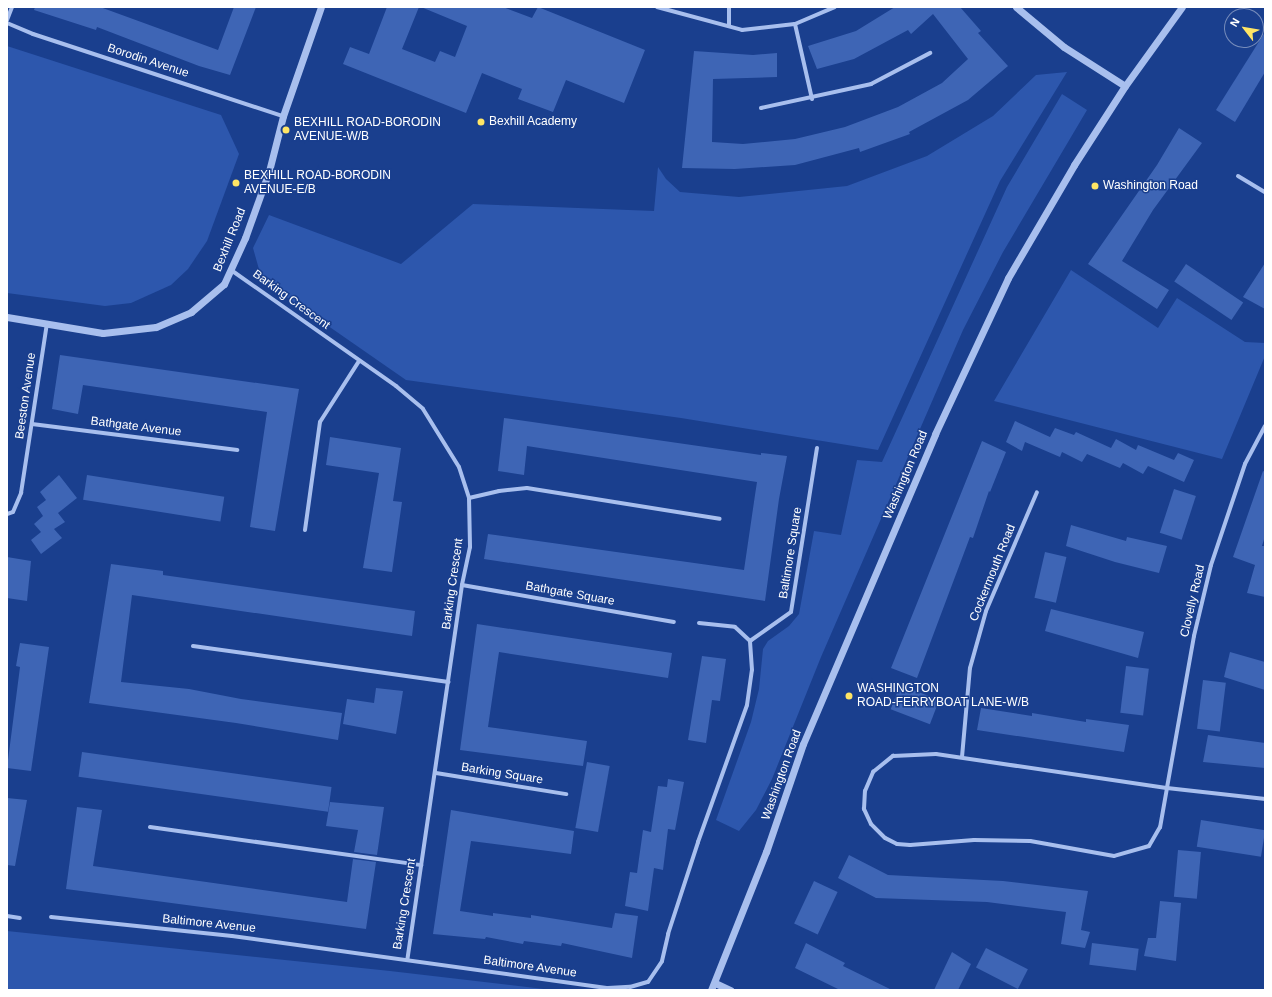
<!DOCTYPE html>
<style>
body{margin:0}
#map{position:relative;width:1272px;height:997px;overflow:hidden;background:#1a3f8e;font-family:Arial,sans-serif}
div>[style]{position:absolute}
.green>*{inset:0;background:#2d57ad}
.building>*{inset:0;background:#3e65b5;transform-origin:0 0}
.minor>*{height:4px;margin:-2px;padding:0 2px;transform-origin:2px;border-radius:2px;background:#a8bfee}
.tertiary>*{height:7px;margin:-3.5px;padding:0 3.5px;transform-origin:3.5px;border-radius:3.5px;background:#a8bfee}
.dots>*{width:11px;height:11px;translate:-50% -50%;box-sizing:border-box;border:2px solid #1a3f8e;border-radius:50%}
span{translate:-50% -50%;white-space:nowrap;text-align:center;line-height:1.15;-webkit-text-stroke:3px #1a3f8e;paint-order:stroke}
.street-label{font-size:12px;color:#fff}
.poi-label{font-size:12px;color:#fff}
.left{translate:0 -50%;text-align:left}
.frame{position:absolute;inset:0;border:8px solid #fff;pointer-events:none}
.north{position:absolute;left:1224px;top:8px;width:40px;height:40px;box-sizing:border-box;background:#1a3f8e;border:1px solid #768cbb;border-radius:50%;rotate:301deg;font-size:11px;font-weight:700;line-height:16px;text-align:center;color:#fff}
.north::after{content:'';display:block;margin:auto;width:14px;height:18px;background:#ffe565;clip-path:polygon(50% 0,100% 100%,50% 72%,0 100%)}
</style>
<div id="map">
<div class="green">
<div style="clip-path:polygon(7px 46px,221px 115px,239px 154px,207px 241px,188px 269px,171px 285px,131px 303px,105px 306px,7px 293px)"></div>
<div style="clip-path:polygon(1067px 72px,1000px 181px,878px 450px,681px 418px,406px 380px,262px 280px,253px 248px,269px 215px,401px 264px,473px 204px,654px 211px,658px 167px,666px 179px,680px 192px,739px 197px,847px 186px,927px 156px,993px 116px,1036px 75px)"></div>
<div style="clip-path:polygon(1062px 94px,1087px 110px,1003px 252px,963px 330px,821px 657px,772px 779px,756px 810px,739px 831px,716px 820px,751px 722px,759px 689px,763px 649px,768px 641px,789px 626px,799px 614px,814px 531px,841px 535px,857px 460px,882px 462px,1007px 187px)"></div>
<div style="clip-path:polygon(1071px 270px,1158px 328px,1177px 298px,1245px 342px,1265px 343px,1265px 356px,1222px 459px,994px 401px)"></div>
<div style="clip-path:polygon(7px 931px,390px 971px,552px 990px,7px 990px)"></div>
</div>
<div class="building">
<div style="clip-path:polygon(35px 7px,100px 7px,218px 50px,234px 7px,256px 7px,230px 75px,199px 66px,97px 27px,96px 30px,34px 10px)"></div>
<div style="clip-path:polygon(387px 7px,419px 7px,402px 49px,435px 62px,440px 51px,455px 57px,467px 26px,421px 7px,503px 7px,532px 18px,538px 7px,645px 50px,624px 103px,566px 80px,553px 112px,518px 99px,522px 89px,482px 73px,466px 113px,343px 64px,350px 47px,369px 54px)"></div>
<div style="clip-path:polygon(895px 7px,960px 7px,981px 31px,978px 33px,1008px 66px,968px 100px,909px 132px,910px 134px,860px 152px,859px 148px,795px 165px,735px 169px,682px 168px,694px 51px,753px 55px,777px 53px,777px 77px,713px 79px,712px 142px,743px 144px,795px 139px,845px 127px,898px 107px,942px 83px,968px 59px,933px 14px,911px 34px,908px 30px,854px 59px,817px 69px,808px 46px,856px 31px)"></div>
<div style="clip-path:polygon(1265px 32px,1265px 72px,1235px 122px,1216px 110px)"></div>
<div style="clip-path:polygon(1179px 128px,1202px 143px,1153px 210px,1122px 261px,1169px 290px,1157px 309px,1088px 264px,1157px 165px)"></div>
<div style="clip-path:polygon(1265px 263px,1265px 309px,1243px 297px)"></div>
<div style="left:1186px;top:264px;width:69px;height:21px;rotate:34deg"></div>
<div style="clip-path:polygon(60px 355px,299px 389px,275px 531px,250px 527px,267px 412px,83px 385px,78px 414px,52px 409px)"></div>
<div style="clip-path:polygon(504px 418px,761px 455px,761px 453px,787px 456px,779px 499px,765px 601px,484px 559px,488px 534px,744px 570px,755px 495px,757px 482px,527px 446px,524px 475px,498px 471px)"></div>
<div style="clip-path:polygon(1015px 421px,1050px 437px,1055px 428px,1074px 435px,1076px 432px,1111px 448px,1116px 439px,1136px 450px,1138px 445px,1174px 460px,1178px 453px,1194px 460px,1184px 482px,1148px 466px,1143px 474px,1123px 463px,1120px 468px,1087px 454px,1082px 462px,1062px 452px,1060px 457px,1025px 442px,1022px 451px,1006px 442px)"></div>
<div style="clip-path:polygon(330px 437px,401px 448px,393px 501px,402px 502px,392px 572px,363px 568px,379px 473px,326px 465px)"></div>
<div style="clip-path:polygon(982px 441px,1006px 452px,990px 492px,989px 491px,973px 538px,970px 537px,917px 678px,891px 668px)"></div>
<div style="clip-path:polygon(1263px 471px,1265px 472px,1265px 536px,1262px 546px,1265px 546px,1265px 597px,1247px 593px,1255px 565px,1233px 557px)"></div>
<div style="clip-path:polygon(59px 475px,77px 498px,58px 513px,65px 522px,54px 529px,62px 538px,41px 554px,31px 540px,41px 532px,34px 524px,43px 516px,37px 507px,46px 500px,40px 492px)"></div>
<div style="left:87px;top:475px;width:139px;height:25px;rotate:9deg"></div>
<div style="left:1174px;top:489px;width:23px;height:46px;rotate:18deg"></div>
<div style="clip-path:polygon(1071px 525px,1126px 541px,1127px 537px,1167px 546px,1159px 573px,1115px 562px,1066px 546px)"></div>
<div style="left:1045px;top:552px;width:22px;height:47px;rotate:13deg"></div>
<div style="clip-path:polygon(7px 557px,31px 561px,27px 601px,7px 598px)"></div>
<div style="clip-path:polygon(111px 564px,163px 571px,163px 575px,415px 611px,412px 636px,132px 595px,121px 682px,189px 689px,241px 699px,342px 713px,338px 740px,236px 723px,89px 703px)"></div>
<div style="clip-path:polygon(1051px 609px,1144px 632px,1138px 658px,1045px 631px)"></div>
<div style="clip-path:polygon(477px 624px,672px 653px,668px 678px,499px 652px,488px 727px,587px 741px,583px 766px,460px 750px)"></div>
<div style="clip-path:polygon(20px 643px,49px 647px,31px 771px,7px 768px,20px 667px,16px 666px)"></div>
<div style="clip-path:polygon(1230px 652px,1265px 662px,1265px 690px,1224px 677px)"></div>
<div style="clip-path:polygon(702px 656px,726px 659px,720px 701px,712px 700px,706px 743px,688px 740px)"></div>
<div style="left:1126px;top:666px;width:23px;height:47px;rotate:7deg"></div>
<div style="left:1203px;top:680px;width:23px;height:49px;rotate:7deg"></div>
<div style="left:900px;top:685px;width:42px;height:26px;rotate:21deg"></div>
<div style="clip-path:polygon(376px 688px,403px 691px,396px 734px,343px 724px,347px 699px,374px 703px)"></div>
<div style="clip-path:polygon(981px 708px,1032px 716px,1032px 713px,1086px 722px,1086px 719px,1129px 725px,1124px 752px,977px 730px)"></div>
<div style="clip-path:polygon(1208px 735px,1265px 743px,1265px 768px,1203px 762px)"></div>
<div style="left:82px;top:752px;width:252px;height:25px;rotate:8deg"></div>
<div style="left:587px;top:762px;width:23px;height:67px;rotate:10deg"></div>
<div style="clip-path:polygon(668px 779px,684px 782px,675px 830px,668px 829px,663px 870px,654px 868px,648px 911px,625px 906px,630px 872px,637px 873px,643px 830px,651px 832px,658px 786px,667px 787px)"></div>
<div style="clip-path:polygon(7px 798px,27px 800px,15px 866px,7px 865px)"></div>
<div style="clip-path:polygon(330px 802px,384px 807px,377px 855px,354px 852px,358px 830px,326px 826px)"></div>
<div style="clip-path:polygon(77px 807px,102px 810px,93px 866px,347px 902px,353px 859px,376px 862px,366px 929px,66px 889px)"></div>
<div style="clip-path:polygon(451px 810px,574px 831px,571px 854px,471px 841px,460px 911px,493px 916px,493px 913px,531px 918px,531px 915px,612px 928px,615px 913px,638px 916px,632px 958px,562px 943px,561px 946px,524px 941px,523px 944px,486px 937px,485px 939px,433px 934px)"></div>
<div style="left:1201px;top:820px;width:65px;height:27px;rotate:9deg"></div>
<div style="left:1178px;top:850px;width:23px;height:47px;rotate:5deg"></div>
<div style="clip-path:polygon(849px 855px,888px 875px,1003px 881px,1088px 891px,1081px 930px,1090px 932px,1085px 948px,1061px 944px,1066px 912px,987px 902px,876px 898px,838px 878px)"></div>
<div style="left:814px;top:881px;width:26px;height:47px;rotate:25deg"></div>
<div style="clip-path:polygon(1160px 901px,1181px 903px,1176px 961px,1144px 956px,1148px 938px,1156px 938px)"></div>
<div style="clip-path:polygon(806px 943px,845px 963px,843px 966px,892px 990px,840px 990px,795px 968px)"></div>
<div style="left:1092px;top:943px;width:47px;height:22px;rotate:7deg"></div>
<div style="left:986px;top:948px;width:47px;height:22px;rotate:27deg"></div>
<div style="clip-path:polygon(952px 952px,971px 964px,958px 990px,934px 990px)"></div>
</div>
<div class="minor">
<div style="left:657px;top:7px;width:88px;rotate:15.1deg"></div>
<div style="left:742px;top:30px;width:53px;rotate:-6.5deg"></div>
<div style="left:795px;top:24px;width:43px;rotate:-23deg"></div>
<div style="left:7px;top:20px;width:14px;rotate:-69deg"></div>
<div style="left:7px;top:23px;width:28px;rotate:23deg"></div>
<div style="left:33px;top:34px;width:263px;rotate:18.2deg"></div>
<div style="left:795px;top:24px;width:77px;rotate:77.2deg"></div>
<div style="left:729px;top:26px;width:19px;rotate:-90deg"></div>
<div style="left:761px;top:108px;width:113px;rotate:-12.3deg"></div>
<div style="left:871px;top:84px;width:67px;rotate:-27.7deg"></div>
<div style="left:1238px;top:176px;width:31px;rotate:31deg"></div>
<div style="left:231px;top:270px;width:202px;rotate:35.1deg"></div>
<div style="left:396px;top:386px;width:35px;rotate:40deg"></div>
<div style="left:423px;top:409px;width:68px;rotate:58.2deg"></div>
<div style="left:459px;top:467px;width:33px;rotate:72deg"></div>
<div style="left:469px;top:498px;width:49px;rotate:88.8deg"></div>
<div style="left:470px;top:547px;width:39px;rotate:102deg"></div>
<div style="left:462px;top:585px;width:379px;rotate:98.3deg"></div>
<div style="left:32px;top:424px;width:207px;rotate:7.2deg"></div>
<div style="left:1265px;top:426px;width:43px;rotate:117.8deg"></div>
<div style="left:1245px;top:464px;width:107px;rotate:108.6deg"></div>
<div style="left:1211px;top:565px;width:73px;rotate:103.5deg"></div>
<div style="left:1194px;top:636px;width:154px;rotate:100.1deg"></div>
<div style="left:1167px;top:788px;width:40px;rotate:100deg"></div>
<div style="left:1160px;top:827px;width:22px;rotate:120deg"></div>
<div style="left:1149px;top:846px;width:36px;rotate:164deg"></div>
<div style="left:1114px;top:856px;width:85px;rotate:-169.9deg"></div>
<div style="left:1030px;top:841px;width:56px;rotate:-179deg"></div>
<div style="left:974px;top:840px;width:64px;rotate:175.5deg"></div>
<div style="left:910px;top:845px;width:13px;rotate:-176deg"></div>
<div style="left:897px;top:844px;width:13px;rotate:-153deg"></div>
<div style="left:885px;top:838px;width:20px;rotate:-135deg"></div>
<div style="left:871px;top:824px;width:17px;rotate:-115deg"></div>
<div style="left:864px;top:809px;width:18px;rotate:-87deg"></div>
<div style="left:865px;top:791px;width:21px;rotate:-67deg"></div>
<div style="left:873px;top:772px;width:26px;rotate:-39deg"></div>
<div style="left:893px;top:756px;width:43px;rotate:-2.7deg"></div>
<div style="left:936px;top:754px;width:233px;rotate:8.4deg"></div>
<div style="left:1167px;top:788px;width:99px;rotate:6.4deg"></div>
<div style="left:469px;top:498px;width:31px;rotate:-13deg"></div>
<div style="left:499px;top:491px;width:28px;rotate:-6deg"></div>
<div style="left:527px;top:488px;width:195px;rotate:9.1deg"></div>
<div style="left:7px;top:514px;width:6px;rotate:-18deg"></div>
<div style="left:13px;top:512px;width:21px;rotate:-67deg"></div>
<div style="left:21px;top:493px;width:172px;rotate:-81.3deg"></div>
<div style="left:305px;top:530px;width:109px;rotate:-82.1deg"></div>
<div style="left:320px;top:422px;width:72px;rotate:-57.4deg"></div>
<div style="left:462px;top:585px;width:215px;rotate:9.9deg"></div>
<div style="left:699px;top:623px;width:36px;rotate:6deg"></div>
<div style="left:735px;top:627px;width:21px;rotate:43deg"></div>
<div style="left:750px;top:641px;width:50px;rotate:-35.3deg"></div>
<div style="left:791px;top:612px;width:166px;rotate:-81deg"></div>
<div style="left:193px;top:646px;width:258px;rotate:8deg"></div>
<div style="left:962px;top:757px;width:89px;rotate:-84.9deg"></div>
<div style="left:970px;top:668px;width:59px;rotate:-74.3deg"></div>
<div style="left:986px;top:611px;width:129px;rotate:-66.8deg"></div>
<div style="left:436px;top:773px;width:132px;rotate:9.2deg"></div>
<div style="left:150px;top:827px;width:274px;rotate:8deg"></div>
<div style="left:7px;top:916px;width:13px;rotate:9deg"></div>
<div style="left:51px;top:917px;width:182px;rotate:6deg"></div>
<div style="left:232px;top:936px;width:380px;rotate:7.9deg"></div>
<div style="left:608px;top:988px;width:22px;rotate:-3deg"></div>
<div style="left:630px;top:987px;width:19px;rotate:-16deg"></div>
<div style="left:648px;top:982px;width:25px;rotate:-56deg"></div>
<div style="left:662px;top:961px;width:28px;rotate:-77deg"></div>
<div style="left:668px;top:934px;width:97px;rotate:-71.9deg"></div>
<div style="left:698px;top:842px;width:145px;rotate:-70.3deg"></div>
<div style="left:747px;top:705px;width:35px;rotate:-82deg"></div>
<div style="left:752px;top:670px;width:29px;rotate:-94deg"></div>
</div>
<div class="tertiary">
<div style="left:1016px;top:7px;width:62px;rotate:39.8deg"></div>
<div style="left:1064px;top:47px;width:72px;rotate:32.6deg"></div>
<div style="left:7px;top:317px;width:97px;rotate:9.5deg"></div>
<div style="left:103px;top:333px;width:53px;rotate:-6.5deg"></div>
<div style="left:156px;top:327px;width:38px;rotate:-23deg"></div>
<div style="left:191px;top:312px;width:43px;rotate:-40.3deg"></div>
<div style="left:224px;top:284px;width:51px;rotate:-65.5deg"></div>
<div style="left:245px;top:238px;width:71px;rotate:-70.3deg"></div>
<div style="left:269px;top:171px;width:57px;rotate:-75.7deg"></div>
<div style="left:283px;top:116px;width:115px;rotate:-70.8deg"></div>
<div style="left:715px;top:983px;width:17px;rotate:25deg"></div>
<div style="left:711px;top:990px;width:149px;rotate:-68.3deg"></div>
<div style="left:766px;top:852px;width:114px;rotate:-71.1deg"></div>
<div style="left:803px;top:744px;width:337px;rotate:-66.9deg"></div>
<div style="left:935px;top:434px;width:172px;rotate:-64.9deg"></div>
<div style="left:1008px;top:278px;width:131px;rotate:-59.7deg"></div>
<div style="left:1074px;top:165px;width:94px;rotate:-57.2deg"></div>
<div style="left:1125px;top:86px;width:97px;rotate:-54.2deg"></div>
</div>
<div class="dots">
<div style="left:481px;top:122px;background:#ffe565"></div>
<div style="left:286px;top:130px;background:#ffe565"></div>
<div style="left:236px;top:183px;background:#ffe565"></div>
<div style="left:1095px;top:186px;background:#ffe565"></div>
<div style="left:849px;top:696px;background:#ffe565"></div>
</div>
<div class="street-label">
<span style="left:148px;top:61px;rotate:18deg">Borodin Avenue</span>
<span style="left:230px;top:240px;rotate:-68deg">Bexhill Road</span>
<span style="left:291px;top:300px;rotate:36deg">Barking Crescent</span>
<span style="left:26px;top:396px;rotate:-82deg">Beeston Avenue</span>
<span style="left:136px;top:427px;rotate:7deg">Bathgate Avenue</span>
<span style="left:906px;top:475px;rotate:-67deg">Washington Road</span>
<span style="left:791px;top:553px;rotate:-81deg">Baltimore Square</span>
<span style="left:993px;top:573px;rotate:-68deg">Cockermouth Road</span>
<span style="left:453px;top:584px;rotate:-82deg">Barking Crescent</span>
<span style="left:570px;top:594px;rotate:10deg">Bathgate Square</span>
<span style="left:1193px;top:601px;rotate:-77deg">Clovelly Road</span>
<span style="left:502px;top:774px;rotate:9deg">Barking Square</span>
<span style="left:782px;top:775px;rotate:-70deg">Washington Road</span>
<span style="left:405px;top:904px;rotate:-81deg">Barking Crescent</span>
<span style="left:209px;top:924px;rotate:6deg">Baltimore Avenue</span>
<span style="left:530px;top:967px;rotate:8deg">Baltimore Avenue</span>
</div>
<div class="poi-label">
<span class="left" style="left:489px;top:122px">Bexhill Academy</span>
<span class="left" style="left:294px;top:130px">BEXHILL ROAD-BORODIN<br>AVENUE-W/B</span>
<span class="left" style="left:244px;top:183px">BEXHILL ROAD-BORODIN<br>AVENUE-E/B</span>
<span class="left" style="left:1103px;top:186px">Washington Road</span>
<span class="left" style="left:857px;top:696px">WASHINGTON<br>ROAD-FERRYBOAT LANE-W/B</span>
</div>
<div class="frame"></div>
<div class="north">N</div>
</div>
